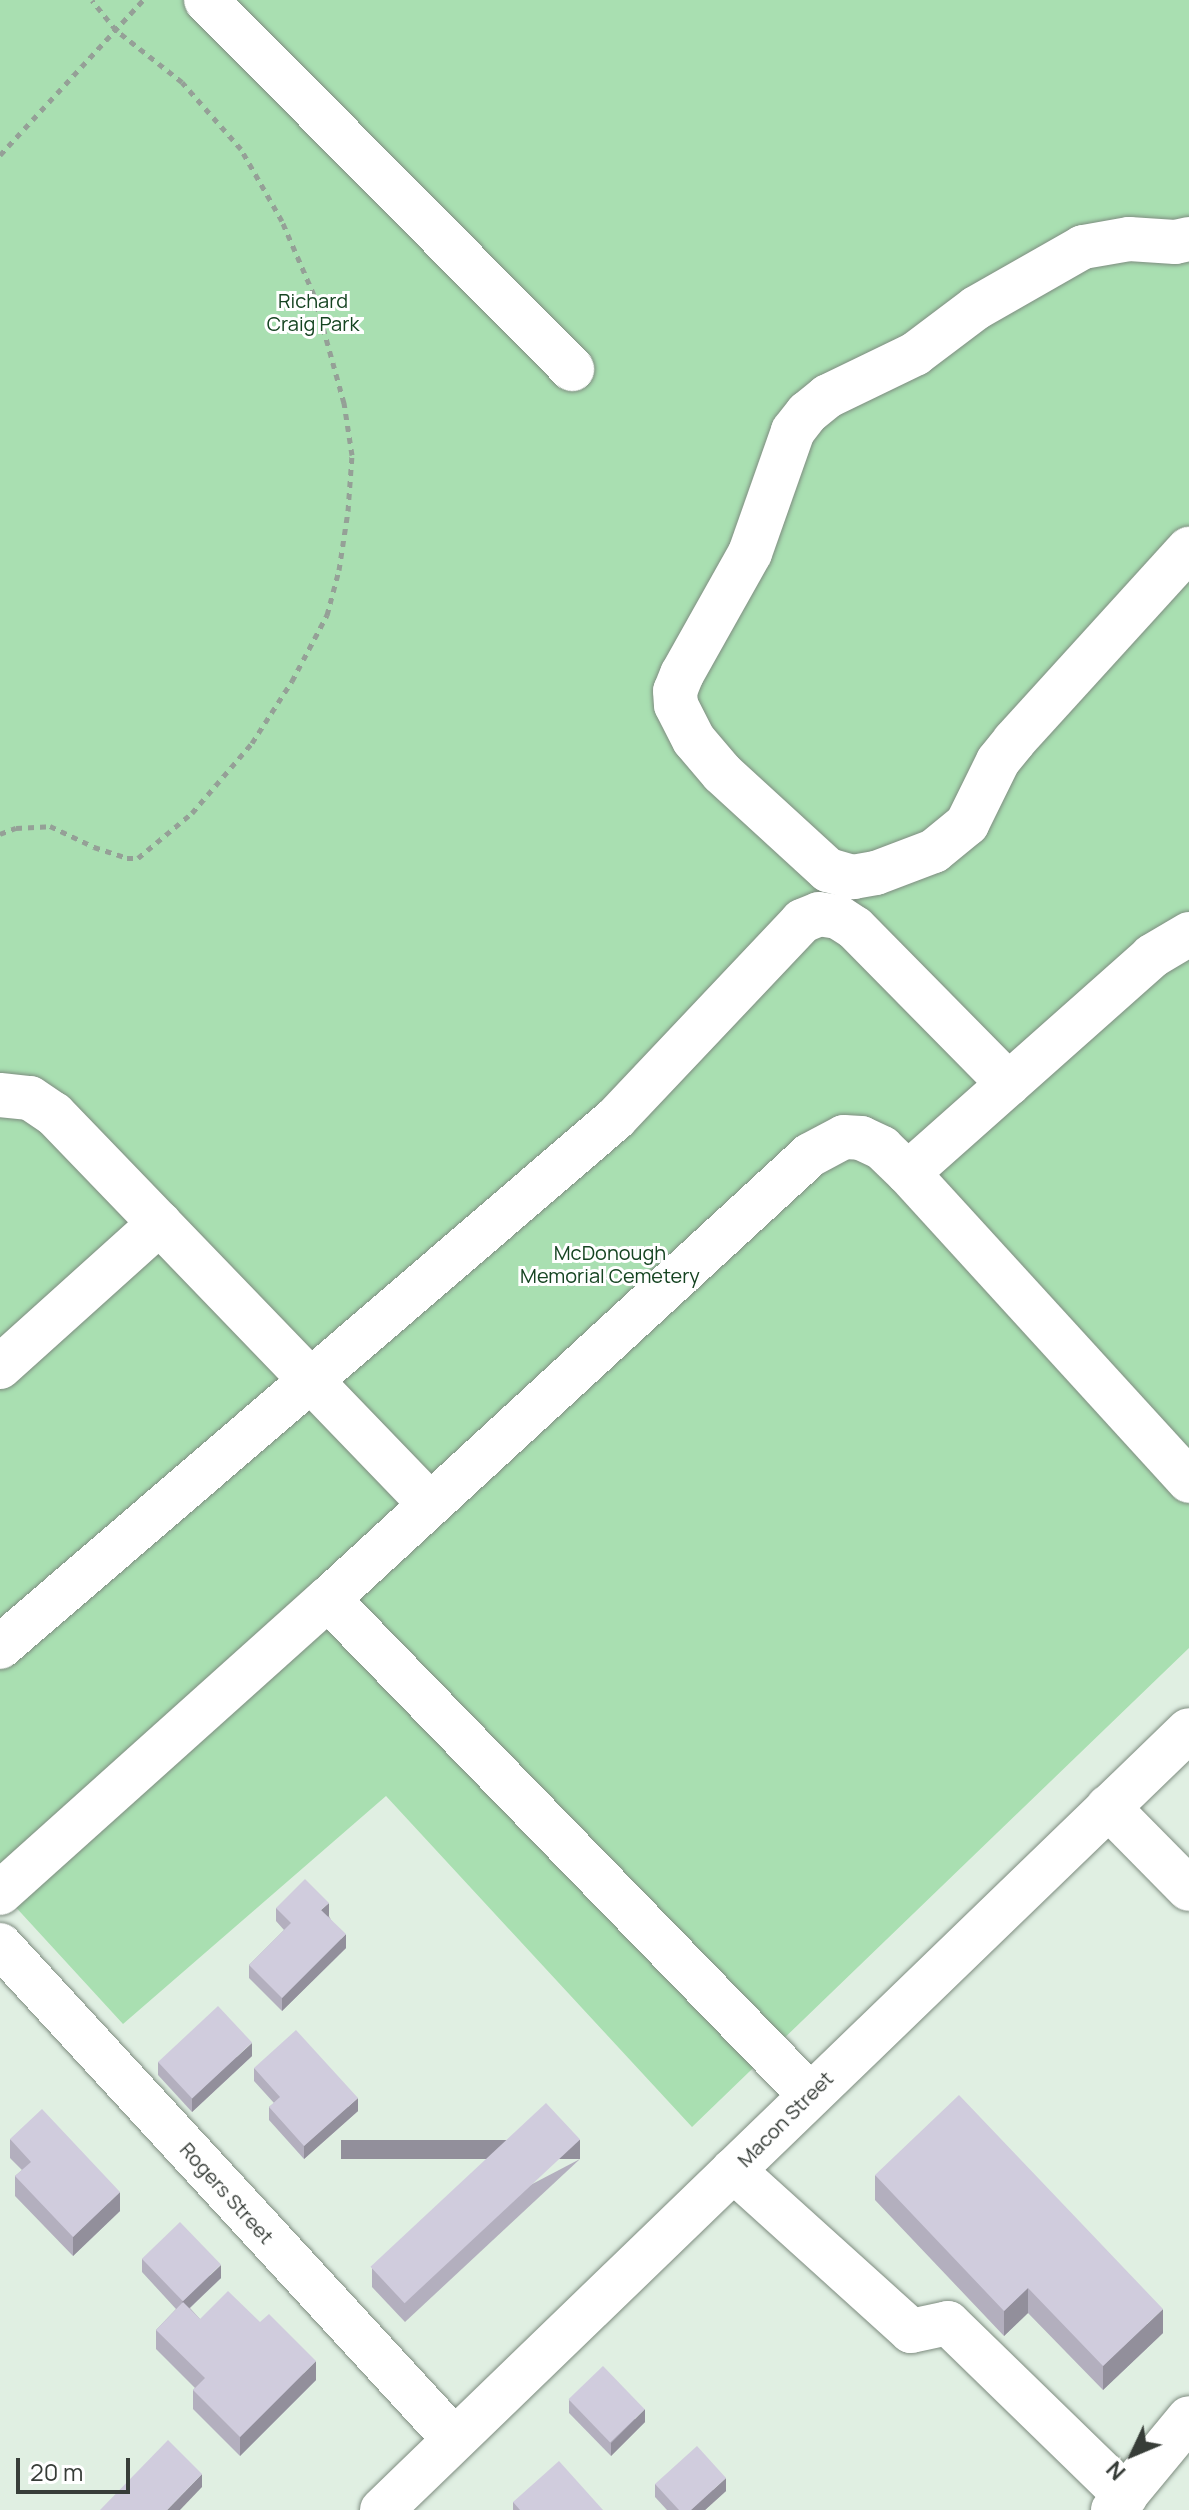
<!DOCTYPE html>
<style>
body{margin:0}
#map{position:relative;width:1189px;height:2510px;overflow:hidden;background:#e0efe2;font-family:Manrope,sans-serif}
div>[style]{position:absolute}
.green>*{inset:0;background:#a9dfb1}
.path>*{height:5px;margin-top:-2.5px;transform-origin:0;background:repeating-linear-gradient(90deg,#95a097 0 6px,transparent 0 12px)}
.roads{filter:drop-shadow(0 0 2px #7e8c80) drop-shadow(0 0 2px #7e8c80)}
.minor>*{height:44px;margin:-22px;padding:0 22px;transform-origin:22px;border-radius:22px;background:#fff}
.major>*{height:44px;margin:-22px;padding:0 22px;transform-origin:22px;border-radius:22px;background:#fff}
.wall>*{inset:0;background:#b3afbe}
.shaded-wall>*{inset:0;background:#928f9b;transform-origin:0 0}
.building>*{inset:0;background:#d0ccdd;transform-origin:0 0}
span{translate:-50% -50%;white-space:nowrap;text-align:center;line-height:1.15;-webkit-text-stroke:6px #fff;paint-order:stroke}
.park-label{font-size:20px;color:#154421}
.street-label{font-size:20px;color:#373d38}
.north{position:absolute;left:1093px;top:2414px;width:80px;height:80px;-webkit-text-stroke:6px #fff;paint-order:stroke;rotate:226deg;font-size:22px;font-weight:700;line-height:32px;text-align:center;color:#373d38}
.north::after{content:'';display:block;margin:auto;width:28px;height:36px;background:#373d38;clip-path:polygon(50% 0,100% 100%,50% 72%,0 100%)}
.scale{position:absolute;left:16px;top:2458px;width:114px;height:36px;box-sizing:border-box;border:4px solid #373d38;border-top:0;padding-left:10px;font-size:24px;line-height:28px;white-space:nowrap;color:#373d38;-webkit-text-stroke:6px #fff;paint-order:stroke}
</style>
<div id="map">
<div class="green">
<div style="clip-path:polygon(0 0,1189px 0,1189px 1648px,692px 2127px,386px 1796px,123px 2024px,0 1890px)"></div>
</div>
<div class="path">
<div style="left:0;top:155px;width:211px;rotate:-47.3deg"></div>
<div style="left:0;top:834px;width:17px;rotate:-21deg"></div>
<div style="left:16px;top:828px;width:34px;rotate:-3deg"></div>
<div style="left:50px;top:826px;width:49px;rotate:25.5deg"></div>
<div style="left:94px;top:847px;width:35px;rotate:18deg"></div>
<div style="left:127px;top:858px;width:11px"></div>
<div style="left:138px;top:858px;width:70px;rotate:-39.8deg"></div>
<div style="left:192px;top:813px;width:92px;rotate:-49.4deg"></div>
<div style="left:252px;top:743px;width:74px;rotate:-57.2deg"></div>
<div style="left:292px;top:681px;width:75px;rotate:-62.1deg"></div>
<div style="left:327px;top:615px;width:47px;rotate:-75.1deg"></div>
<div style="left:339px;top:570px;width:60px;rotate:-81.3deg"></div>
<div style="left:348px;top:511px;width:56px;rotate:-85.9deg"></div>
<div style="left:352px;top:455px;width:53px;rotate:-98.7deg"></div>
<div style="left:344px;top:403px;width:112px;rotate:-105.5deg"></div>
<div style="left:314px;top:295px;width:81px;rotate:-113.4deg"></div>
<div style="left:282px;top:221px;width:83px;rotate:-119.7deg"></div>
<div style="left:241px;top:149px;width:89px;rotate:-131.4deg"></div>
<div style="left:182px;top:82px;width:84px;rotate:-141.8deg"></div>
<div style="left:116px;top:30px;width:38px;rotate:-129deg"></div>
</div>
<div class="roads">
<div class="minor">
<div style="left:206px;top:0;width:520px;rotate:45.23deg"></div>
<div style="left:1189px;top:239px;width:14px;rotate:168deg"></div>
<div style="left:1175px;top:242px;width:46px;rotate:-176.3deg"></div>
<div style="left:1129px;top:239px;width:47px;rotate:170.1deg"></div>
<div style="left:1083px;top:247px;width:123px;rotate:150.3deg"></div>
<div style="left:976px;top:308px;width:76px;rotate:143deg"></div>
<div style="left:915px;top:354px;width:97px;rotate:154.2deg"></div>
<div style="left:828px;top:396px;width:27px;rotate:141deg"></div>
<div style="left:807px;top:413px;width:23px;rotate:128deg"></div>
<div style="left:793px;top:431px;width:129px;rotate:109.4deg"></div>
<div style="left:750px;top:553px;width:139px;rotate:119.3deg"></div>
<div style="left:682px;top:674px;width:18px;rotate:112deg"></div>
<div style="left:675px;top:691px;width:14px;rotate:86deg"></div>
<div style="left:676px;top:705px;width:39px;rotate:63deg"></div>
<div style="left:694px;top:740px;width:43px;rotate:49.7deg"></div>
<div style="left:722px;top:773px;width:144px;rotate:42.5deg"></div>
<div style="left:828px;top:870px;width:26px;rotate:16deg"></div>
<div style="left:853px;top:877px;width:23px;rotate:-10deg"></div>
<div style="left:876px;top:873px;width:62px;rotate:-20.8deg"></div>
<div style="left:934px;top:851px;width:43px;rotate:-39.3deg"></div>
<div style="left:967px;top:824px;width:70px;rotate:-63.8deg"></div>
<div style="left:998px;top:761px;width:26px;rotate:-51deg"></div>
<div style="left:1014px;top:741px;width:260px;rotate:-47.7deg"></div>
<div style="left:0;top:1095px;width:30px;rotate:6deg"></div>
<div style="left:30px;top:1098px;width:29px;rotate:34deg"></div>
<div style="left:54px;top:1114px;width:542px;rotate:46.05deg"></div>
<div style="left:908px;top:1173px;width:327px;rotate:-41.6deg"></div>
<div style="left:1152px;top:956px;width:43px;rotate:-30.7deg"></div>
<div style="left:0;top:1367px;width:215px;rotate:-42deg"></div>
<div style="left:328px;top:1599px;width:690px;rotate:45.82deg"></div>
<div style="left:0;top:1647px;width:812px;rotate:-40.65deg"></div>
<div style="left:616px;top:1118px;width:271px;rotate:-46.6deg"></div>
<div style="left:802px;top:921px;width:18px;rotate:-22deg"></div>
<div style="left:819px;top:914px;width:19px;rotate:9deg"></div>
<div style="left:838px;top:917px;width:20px;rotate:33deg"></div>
<div style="left:855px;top:928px;width:219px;rotate:45.4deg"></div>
<div style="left:1108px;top:1807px;width:115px;rotate:45.4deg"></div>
<div style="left:0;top:1893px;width:440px;rotate:-41.9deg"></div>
<div style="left:328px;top:1599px;width:655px;rotate:-42.65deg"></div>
<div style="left:810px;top:1155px;width:38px;rotate:-28deg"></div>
<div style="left:844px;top:1137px;width:17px;rotate:3deg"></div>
<div style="left:861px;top:1138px;width:23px;rotate:25deg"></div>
<div style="left:882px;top:1148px;width:36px;rotate:44deg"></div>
<div style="left:908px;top:1173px;width:417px;rotate:47.6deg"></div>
<div style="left:0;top:1945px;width:671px;rotate:47.42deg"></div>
<div style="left:733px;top:2170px;width:240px;rotate:42.1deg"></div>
<div style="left:911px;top:2331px;width:38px;rotate:-12deg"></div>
<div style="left:948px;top:2323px;width:248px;rotate:44.2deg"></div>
</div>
<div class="major">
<div style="left:382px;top:2510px;width:1122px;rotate:-44.03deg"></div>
<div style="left:1113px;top:2510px;width:119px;rotate:-50.4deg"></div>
</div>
</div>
<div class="wall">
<div style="clip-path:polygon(276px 1908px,329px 1916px,346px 1948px,282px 2011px,249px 1978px,249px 1965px,284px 1930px,276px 1921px)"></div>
<div style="clip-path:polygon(252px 2056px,192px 2112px,158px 2075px,158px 2062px)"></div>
<div style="clip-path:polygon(254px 2068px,358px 2111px,304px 2159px,269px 2120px,269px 2107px,274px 2103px,254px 2081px)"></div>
<div style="clip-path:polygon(10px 2139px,120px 2211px,73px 2256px,15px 2196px,15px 2176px,22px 2170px,10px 2158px)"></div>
<div style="clip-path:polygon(580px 2159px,405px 2322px,372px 2287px,372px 2268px)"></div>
<div style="clip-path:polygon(875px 2175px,1163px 2333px,1103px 2390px,1028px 2313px,1004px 2336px,875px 2200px)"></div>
<div style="clip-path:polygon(142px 2259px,221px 2278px,190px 2308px,200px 2319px,316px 2380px,240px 2456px,193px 2409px,193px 2390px,195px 2388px,156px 2349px,156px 2330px,176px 2309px,142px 2272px)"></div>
<div style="clip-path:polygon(569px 2400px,645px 2422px,611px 2456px,569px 2413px)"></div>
<div style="clip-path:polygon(655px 2484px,726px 2491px,705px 2510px,667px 2510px,655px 2497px)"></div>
<div style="clip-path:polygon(513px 2502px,603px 2510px,513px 2510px)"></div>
</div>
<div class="shaded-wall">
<div style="clip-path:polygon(329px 1903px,329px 1916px,321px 1924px,321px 1910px)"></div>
<div style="clip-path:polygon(346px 1934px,346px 1948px,282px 2011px,282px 1998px)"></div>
<div style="clip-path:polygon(252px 2043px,252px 2056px,192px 2112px,192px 2098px)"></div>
<div style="clip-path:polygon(358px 2098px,358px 2111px,304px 2159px,304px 2146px)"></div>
<div style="left:580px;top:2140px;width:19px;height:239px;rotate:90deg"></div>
<div style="clip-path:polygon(120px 2192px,120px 2211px,73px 2256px,73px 2237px)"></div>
<div style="clip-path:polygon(221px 2265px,221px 2278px,182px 2315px,182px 2302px)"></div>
<div style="clip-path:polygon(1028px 2288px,1028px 2313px,1004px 2336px,1004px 2311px)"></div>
<div style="clip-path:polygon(1163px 2309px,1163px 2333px,1103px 2390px,1103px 2366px)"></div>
<div style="clip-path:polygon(316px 2361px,316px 2380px,240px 2456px,240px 2437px)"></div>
<div style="clip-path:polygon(645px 2409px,645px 2422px,611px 2456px,611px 2443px)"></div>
<div style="clip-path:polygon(202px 2474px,202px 2487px,180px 2510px,167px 2510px)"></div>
<div style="clip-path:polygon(726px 2478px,726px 2491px,705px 2510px,691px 2510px)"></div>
</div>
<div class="building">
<div style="clip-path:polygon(305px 1879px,329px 1903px,321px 1910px,346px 1934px,282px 1998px,249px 1965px,291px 1923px,276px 1908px)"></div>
<div style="left:218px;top:2006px;width:50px;height:82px;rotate:47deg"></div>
<div style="clip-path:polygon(296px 2030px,358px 2098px,304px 2146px,269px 2107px,280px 2097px,254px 2068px)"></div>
<div style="clip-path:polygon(959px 2095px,1163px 2309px,1103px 2366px,1028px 2288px,1004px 2311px,875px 2175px)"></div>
<div style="left:546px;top:2103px;width:50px;height:240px;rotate:47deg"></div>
<div style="clip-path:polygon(42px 2109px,120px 2192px,73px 2237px,15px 2176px,31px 2162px,10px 2139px)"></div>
<div style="left:180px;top:2222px;width:59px;height:53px;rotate:46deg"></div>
<div style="clip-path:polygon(228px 2291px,260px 2322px,269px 2314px,316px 2361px,240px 2437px,193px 2390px,205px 2378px,156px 2330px,183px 2302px,200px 2319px)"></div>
<div style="left:603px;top:2366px;width:60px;height:48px;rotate:46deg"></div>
<div style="clip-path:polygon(168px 2440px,202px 2474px,167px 2510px,100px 2510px)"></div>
<div style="clip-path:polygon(697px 2446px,726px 2478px,691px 2510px,679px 2510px,655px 2484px)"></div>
<div style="clip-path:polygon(559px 2461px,603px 2510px,520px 2510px,513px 2502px)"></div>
</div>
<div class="park-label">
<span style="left:313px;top:312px">Richard<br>Craig Park</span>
<span style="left:610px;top:1264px">McDonough<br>Memorial Cemetery</span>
</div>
<div class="street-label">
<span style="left:785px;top:2119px;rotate:-45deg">Macon Street</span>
<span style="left:227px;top:2193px;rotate:48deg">Rogers Street</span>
</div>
<div class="north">N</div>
<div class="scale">20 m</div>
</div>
